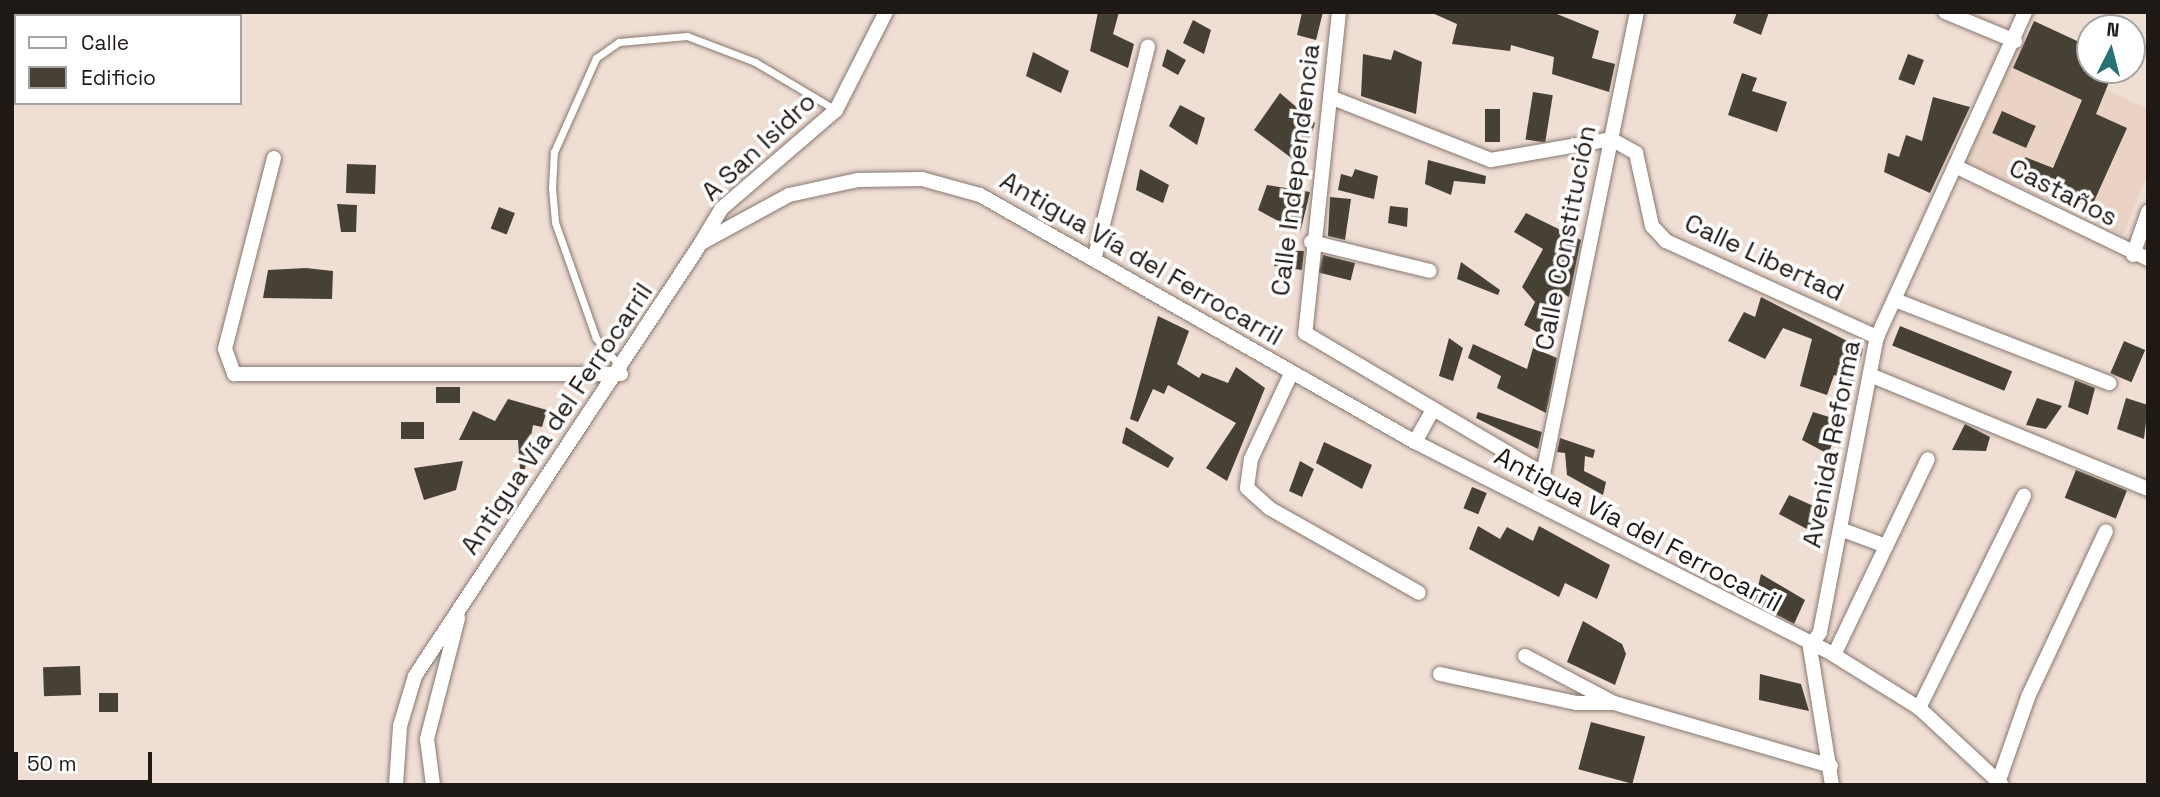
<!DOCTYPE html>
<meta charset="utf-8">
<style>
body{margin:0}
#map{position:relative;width:2160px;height:797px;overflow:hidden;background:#efded4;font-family:"Space Grotesk",sans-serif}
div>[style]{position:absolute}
.built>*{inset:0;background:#ead3c4}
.building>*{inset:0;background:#474034;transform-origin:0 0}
.roads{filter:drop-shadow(0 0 2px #87786f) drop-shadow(0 0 2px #87786f)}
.service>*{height:7px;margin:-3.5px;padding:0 3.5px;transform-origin:3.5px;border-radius:3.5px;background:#fff}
.minor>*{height:14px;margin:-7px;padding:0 7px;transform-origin:7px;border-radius:7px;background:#fff}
span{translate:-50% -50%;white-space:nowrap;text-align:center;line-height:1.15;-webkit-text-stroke:7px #fff;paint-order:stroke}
.street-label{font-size:26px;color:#1f1916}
.frame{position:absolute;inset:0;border:14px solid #1f1916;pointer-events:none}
.legend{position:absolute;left:14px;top:14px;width:228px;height:91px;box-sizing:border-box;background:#fff;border:2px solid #a5a3a2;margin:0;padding:9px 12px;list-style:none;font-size:21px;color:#1f1916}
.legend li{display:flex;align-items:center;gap:14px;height:35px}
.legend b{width:35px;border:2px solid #a5a3a2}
.north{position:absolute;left:2076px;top:14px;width:70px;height:70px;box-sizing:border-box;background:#fff;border:2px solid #a5a3a2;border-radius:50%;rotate:6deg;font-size:19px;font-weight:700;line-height:28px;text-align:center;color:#1f1916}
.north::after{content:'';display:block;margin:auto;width:24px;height:32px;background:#287276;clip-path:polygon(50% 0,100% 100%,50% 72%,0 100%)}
.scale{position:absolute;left:14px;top:752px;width:138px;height:32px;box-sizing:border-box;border:4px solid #1f1916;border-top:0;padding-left:9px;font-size:21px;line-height:24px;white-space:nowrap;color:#1f1916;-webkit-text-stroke:5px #fff;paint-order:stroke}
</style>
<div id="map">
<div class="built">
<div style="clip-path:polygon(2010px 44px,2148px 109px,2148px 173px,2123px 235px,1961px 159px)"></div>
</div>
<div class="building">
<div style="clip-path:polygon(1098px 12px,1119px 12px,1113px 34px,1134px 44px,1128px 68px,1090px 51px)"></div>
<div style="clip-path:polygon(1302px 12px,1323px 12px,1316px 40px,1297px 35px)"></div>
<div style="clip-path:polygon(1430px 12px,1552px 12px,1599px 31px,1592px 58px,1615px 64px,1609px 92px,1552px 74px,1554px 57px,1511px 45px,1510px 51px,1452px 44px,1457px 24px)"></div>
<div style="clip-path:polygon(1737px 12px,1769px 12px,1761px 35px,1733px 23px)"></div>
<div style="clip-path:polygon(1193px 20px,1211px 30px,1204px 54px,1183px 43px)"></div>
<div style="clip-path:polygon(2034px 21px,2090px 47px,2090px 70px,2114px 70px,2096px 114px,2127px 128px,2091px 208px,2016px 178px,2025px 157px,2053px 168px,2082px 100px,2013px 68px)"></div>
<div style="clip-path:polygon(1167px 49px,1186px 60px,1178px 75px,1162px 66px)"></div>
<div style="clip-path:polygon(1394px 50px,1422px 62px,1416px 114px,1361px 96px,1363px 54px,1391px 60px)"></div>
<div style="clip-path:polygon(1033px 52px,1069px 71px,1061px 93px,1026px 76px)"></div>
<div style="left:1908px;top:54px;width:17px;height:27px;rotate:21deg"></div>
<div style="clip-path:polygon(1742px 73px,1757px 78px,1752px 91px,1787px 102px,1777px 132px,1728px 115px)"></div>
<div style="left:1533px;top:92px;width:20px;height:48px;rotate:9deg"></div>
<div style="clip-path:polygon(1280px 93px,1315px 123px,1302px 166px,1254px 130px)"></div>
<div style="clip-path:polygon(1933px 97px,1970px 107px,1930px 193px,1884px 172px,1888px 153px,1899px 157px,1906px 135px,1922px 141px)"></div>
<div style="clip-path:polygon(1180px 105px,1205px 118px,1197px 145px,1169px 126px)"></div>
<div style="left:1485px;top:109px;width:15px;height:33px"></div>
<div style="left:2002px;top:111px;width:37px;height:24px;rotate:24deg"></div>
<div style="clip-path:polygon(1428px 160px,1486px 176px,1485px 184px,1454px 181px,1451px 195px,1425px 184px)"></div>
<div style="left:347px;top:164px;width:29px;height:29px;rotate:2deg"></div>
<div style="clip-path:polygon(1140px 169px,1169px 185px,1163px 203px,1136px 190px)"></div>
<div style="clip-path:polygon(1355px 169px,1378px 176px,1374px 199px,1338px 190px,1341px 174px,1352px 177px)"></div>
<div style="clip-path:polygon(1267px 185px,1310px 192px,1300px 233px,1258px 210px)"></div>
<div style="clip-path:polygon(1330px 197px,1351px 199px,1345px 240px,1328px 236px)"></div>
<div style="clip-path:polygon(337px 204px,357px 205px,356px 232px,341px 232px)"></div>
<div style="clip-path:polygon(1390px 206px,1408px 208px,1407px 227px,1388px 223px)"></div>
<div style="left:499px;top:207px;width:17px;height:23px;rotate:21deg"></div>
<div style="clip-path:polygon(1526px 213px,1581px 240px,1569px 297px,1562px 293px,1544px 336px,1524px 325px,1535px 302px,1522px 287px,1543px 249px,1514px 232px)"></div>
<div style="clip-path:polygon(1276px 250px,1304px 251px,1302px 270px,1274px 266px)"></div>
<div style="left:1323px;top:255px;width:33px;height:18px;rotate:14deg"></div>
<div style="clip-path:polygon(1461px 262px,1500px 290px,1498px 295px,1457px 279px)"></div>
<div style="clip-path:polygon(306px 268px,333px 271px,332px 299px,263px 298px,268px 270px)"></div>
<div style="clip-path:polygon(1761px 297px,1863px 349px,1855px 382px,1834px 375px,1827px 395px,1800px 386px,1812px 339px,1783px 328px,1765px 359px,1728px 341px,1744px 312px,1755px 317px)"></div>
<div style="clip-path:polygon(1158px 316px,1189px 331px,1177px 364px,1199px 378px,1202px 373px,1228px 383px,1236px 367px,1265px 388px,1227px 481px,1206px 468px,1236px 423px,1168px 385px,1164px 394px,1153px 389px,1138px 422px,1130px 419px)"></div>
<div style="left:1900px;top:326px;width:121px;height:21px;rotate:22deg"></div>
<div style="clip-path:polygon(1449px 338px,1463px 348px,1453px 381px,1439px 376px)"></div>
<div style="left:2124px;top:341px;width:23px;height:35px;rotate:23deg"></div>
<div style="clip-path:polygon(1473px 344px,1527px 369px,1533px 348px,1557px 358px,1546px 413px,1497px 388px,1501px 376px,1468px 358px)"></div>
<div style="clip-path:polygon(2075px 380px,2095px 388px,2088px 415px,2068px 407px)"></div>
<div style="left:436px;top:387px;width:24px;height:16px"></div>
<div style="clip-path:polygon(2037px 398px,2062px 406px,2046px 429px,2026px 425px)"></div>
<div style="clip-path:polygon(2126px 398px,2148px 405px,2144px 439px,2117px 429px)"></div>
<div style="clip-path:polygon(508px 399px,547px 410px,542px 427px,533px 425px,525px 469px,520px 469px,518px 440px,459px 440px,473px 411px,495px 421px)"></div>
<div style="clip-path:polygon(1478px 412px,1542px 432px,1538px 449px,1476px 418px)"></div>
<div style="clip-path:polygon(1813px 412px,1842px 421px,1828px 454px,1802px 440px)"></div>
<div style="left:401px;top:422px;width:23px;height:17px"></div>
<div style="clip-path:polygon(1965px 424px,1990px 437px,1986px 451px,1952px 450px)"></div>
<div style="clip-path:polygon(1126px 427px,1174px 458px,1168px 468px,1122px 443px)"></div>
<div style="clip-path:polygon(1560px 438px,1595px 450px,1593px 458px,1585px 456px,1584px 471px,1606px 482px,1603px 495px,1567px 475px,1565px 453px,1557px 452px)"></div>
<div style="clip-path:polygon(1324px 442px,1372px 465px,1362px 489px,1316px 463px)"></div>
<div style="clip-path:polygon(463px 461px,456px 490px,424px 500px,414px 468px)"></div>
<div style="clip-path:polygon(1300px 461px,1314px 469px,1302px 497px,1289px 491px)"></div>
<div style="left:2076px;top:470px;width:55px;height:30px;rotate:22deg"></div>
<div style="left:1472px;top:487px;width:16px;height:23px;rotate:22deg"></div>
<div style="clip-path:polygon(1789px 495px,1818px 508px,1816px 534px,1779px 514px)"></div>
<div style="clip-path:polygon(1478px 526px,1500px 539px,1507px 527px,1533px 541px,1539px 526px,1610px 565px,1597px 599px,1565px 583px,1559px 597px,1469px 549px)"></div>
<div style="clip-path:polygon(1761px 574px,1805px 600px,1794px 624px,1754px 603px)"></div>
<div style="clip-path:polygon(1583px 621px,1622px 644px,1626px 654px,1615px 685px,1567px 662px)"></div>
<div style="left:80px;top:666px;width:29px;height:37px;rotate:88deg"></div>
<div style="clip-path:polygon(1760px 674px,1801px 684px,1809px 711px,1759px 700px)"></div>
<div style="left:118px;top:693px;width:19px;height:19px;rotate:90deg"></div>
<div style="left:1591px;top:722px;width:56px;height:49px;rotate:15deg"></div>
</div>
<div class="roads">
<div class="service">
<div style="left:620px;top:366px;width:37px;rotate:-131deg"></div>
<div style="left:596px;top:338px;width:123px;rotate:-109.5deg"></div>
<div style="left:555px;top:222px;width:34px;rotate:-95deg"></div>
<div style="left:552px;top:188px;width:36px;rotate:-87deg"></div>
<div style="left:554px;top:152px;width:103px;rotate:-65.9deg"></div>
<div style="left:596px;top:58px;width:28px;rotate:-35deg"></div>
<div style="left:619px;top:42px;width:68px;rotate:-5deg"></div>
<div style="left:687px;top:36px;width:73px;rotate:20.9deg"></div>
<div style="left:755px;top:62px;width:94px;rotate:30.7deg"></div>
</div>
<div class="minor">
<div style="left:1339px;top:12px;width:323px;rotate:96deg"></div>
<div style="left:1305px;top:333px;width:277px;rotate:30.6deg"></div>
<div style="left:1543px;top:474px;width:471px;rotate:-78.5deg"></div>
<div style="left:1945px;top:12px;width:76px;rotate:22.5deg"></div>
<div style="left:1330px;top:97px;width:173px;rotate:21.4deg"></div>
<div style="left:1491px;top:160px;width:122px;rotate:-9.9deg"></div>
<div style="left:1611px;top:139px;width:29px;rotate:29deg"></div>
<div style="left:1636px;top:153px;width:75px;rotate:77.6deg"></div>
<div style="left:1652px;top:226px;width:21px;rotate:47deg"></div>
<div style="left:1666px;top:241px;width:232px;rotate:24.5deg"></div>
<div style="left:274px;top:158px;width:197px;rotate:104.4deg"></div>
<div style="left:225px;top:349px;width:27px;rotate:70deg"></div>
<div style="left:234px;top:374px;width:387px"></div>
<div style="left:1957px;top:167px;width:212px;rotate:25.7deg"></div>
<div style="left:702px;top:241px;width:37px;rotate:-59deg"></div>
<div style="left:721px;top:209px;width:152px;rotate:-40.7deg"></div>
<div style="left:836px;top:110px;width:110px;rotate:-63deg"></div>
<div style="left:1311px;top:242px;width:122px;rotate:13.7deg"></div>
<div style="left:2133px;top:255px;width:46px;rotate:-70.8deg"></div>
<div style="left:1095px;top:256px;width:216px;rotate:-75.8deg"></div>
<div style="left:1895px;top:300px;width:230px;rotate:21.2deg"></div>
<div style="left:1291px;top:374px;width:94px;rotate:115.2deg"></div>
<div style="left:1251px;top:459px;width:29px;rotate:98deg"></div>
<div style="left:1247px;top:488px;width:30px;rotate:42deg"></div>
<div style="left:1269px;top:508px;width:172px;rotate:29.5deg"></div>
<div style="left:1870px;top:375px;width:300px;rotate:22.3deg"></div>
<div style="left:1415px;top:442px;width:37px;rotate:-61deg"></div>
<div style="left:1840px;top:529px;width:49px;rotate:20.3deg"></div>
<div style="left:1834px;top:655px;width:217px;rotate:-64.4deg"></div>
<div style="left:1525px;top:656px;width:101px;rotate:27.8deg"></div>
<div style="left:1614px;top:703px;width:226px;rotate:16.2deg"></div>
<div style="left:1440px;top:674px;width:140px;rotate:12deg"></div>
<div style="left:1577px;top:703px;width:33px"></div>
<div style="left:1919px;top:708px;width:237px;rotate:-63.7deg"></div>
<div style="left:1999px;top:780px;width:88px;rotate:-70.7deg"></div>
<div style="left:2028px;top:697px;width:183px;rotate:-64.8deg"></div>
<div style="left:396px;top:785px;width:59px;rotate:-86.1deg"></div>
<div style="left:400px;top:726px;width:52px;rotate:-73.3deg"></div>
<div style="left:415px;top:676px;width:519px;rotate:-56.55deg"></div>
<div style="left:701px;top:243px;width:100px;rotate:-28.6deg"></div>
<div style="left:789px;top:195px;width:71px;rotate:-12.3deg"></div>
<div style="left:858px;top:180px;width:64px;rotate:-0.9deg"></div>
<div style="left:922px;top:179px;width:60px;rotate:15.4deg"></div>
<div style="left:980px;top:195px;width:500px;rotate:29.59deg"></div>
<div style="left:1415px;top:442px;width:470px;rotate:26.9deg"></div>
<div style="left:1834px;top:655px;width:100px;rotate:31.9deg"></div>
<div style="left:1919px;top:708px;width:113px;rotate:42.9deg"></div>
<div style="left:433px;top:785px;width:46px;rotate:-97.4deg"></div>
<div style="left:427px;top:739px;width:125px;rotate:-75.6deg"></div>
<div style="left:1832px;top:785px;width:140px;rotate:-99.1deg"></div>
<div style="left:1810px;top:647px;width:18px;rotate:-56deg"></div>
<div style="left:1820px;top:632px;width:300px;rotate:-79.1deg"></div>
<div style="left:1877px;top:337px;width:357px;rotate:-65.5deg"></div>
</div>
</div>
<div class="street-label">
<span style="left:759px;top:147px;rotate:-43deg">A San Isidro</span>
<span style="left:1296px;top:170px;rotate:-83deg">Calle Independencia</span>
<span style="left:2063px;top:193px;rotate:27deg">Castaños</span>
<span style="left:1566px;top:238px;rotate:-79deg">Calle Constitución</span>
<span style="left:1764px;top:258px;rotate:25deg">Calle Libertad</span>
<span style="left:1141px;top:259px;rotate:30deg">Antigua Vía del Ferrocarril</span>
<span style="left:557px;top:419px;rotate:-56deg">Antigua Vía del Ferrocarril</span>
<span style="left:1832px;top:444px;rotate:-79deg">Avenida Reforma</span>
<span style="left:1638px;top:530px;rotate:28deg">Antigua Vía del Ferrocarril</span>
</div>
<div class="frame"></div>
<ul class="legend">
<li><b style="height:9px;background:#fff"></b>Calle</li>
<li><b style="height:19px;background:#474034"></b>Edificio</li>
</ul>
<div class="north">N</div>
<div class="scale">50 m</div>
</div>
